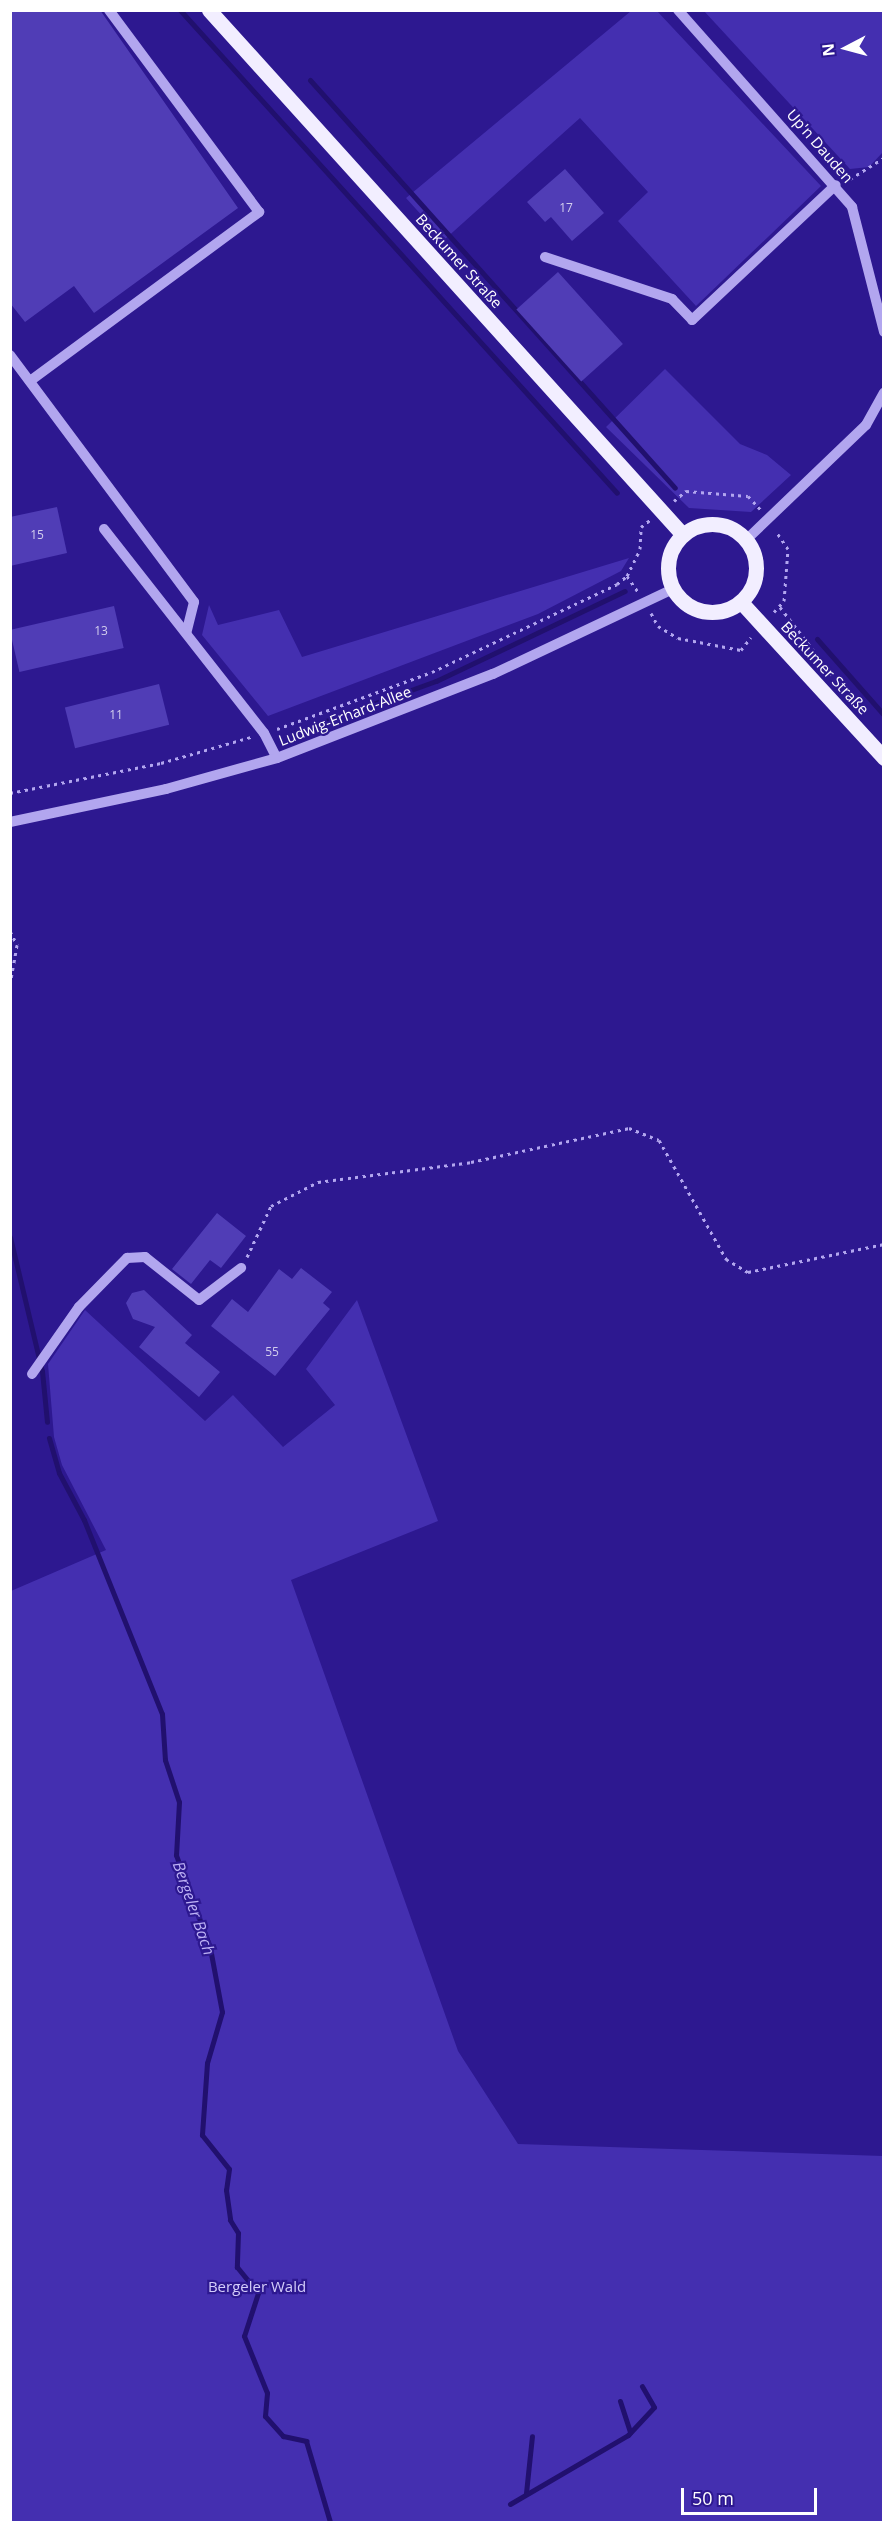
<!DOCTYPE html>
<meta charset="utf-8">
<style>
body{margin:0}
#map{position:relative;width:894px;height:2533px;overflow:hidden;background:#2d1890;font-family:"Open Sans",sans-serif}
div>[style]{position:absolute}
.green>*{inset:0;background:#442fb0}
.stream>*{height:5px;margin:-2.5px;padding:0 2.5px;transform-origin:2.5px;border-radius:2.5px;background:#21106e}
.building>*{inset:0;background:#503db6;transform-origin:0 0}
.path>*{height:3px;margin-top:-1.5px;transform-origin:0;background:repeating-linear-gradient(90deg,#b2a6ef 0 3px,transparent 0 7.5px)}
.minor>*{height:10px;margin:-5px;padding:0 5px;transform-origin:5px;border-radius:5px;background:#b2a6ef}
.major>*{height:15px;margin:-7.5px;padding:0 7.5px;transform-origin:7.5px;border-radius:7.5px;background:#f2eeff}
.major>.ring{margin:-7.5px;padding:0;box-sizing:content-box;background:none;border:15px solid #f2eeff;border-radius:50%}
span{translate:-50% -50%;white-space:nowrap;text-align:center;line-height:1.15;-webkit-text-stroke:4.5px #2d1890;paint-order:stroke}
.number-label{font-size:12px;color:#d3ceed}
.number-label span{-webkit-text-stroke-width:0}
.street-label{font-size:15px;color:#fff}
.park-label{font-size:15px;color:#d4cdfb}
.water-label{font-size:16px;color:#bdb2f6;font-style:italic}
.frame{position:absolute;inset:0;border:12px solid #fff;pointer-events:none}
.north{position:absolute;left:816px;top:18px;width:60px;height:60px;-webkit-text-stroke:4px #2d1890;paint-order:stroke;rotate:264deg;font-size:16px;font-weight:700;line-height:24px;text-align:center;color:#fff}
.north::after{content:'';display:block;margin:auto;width:21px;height:27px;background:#fff;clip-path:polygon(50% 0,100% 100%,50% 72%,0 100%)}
.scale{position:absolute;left:681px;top:2488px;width:136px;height:27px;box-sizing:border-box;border:3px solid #fff;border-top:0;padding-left:8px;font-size:18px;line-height:21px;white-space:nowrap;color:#fff;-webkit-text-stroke:4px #2d1890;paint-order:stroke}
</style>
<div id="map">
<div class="green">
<div style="clip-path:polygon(631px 11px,657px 11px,821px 186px,696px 306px,618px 221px,648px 192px,580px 118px,444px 240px,406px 198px)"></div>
<div style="clip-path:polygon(704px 11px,883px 11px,883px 152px,869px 167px,850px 169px)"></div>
<div style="clip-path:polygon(665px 369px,740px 444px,767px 455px,791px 475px,751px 512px,689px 508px,606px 427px)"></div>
<div style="clip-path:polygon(629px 558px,621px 571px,538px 614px,268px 716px,202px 635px,209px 605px,218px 625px,279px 610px,302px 657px)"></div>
<div style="clip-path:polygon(357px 1300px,438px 1521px,291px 1580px,458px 2051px,518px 2144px,883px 2156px,883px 2522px,11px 2522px,11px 1591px,106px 1550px,62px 1465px,54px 1437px,48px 1364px,85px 1310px,205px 1421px,233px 1395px,283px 1447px,335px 1405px,306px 1369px)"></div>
</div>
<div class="stream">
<div style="left:180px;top:10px;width:651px;rotate:47.86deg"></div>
<div style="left:310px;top:80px;width:547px;rotate:48.18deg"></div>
<div style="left:817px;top:639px;width:101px;rotate:48.6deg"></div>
<div style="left:290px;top:734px;width:155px;rotate:-20deg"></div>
<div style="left:436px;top:681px;width:209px;rotate:-25.5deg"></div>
<div style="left:10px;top:1237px;width:138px;rotate:76.6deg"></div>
<div style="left:42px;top:1371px;width:51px;rotate:84.4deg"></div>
<div style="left:49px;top:1438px;width:36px;rotate:74deg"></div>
<div style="left:59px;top:1473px;width:53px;rotate:62deg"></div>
<div style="left:84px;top:1520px;width:209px;rotate:68.1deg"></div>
<div style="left:162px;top:1714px;width:46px;rotate:86.3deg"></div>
<div style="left:165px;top:1760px;width:44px;rotate:71.6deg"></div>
<div style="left:179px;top:1802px;width:53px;rotate:93.2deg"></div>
<div style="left:176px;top:1855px;width:99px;rotate:69.9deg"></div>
<div style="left:210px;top:1948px;width:65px;rotate:79.4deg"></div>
<div style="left:222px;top:2012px;width:53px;rotate:106.4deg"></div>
<div style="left:207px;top:2063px;width:72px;rotate:94deg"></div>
<div style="left:202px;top:2135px;width:43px;rotate:51.5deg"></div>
<div style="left:229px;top:2169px;width:21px;rotate:98deg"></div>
<div style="left:226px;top:2190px;width:30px;rotate:82deg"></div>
<div style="left:230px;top:2220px;width:15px;rotate:58deg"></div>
<div style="left:238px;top:2233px;width:34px;rotate:92deg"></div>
<div style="left:237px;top:2267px;width:33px;rotate:51deg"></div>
<div style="left:258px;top:2293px;width:45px;rotate:108deg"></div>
<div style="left:244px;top:2336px;width:61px;rotate:68deg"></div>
<div style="left:267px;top:2393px;width:23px;rotate:95deg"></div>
<div style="left:265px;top:2416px;width:27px;rotate:48deg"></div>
<div style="left:283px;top:2436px;width:24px;rotate:12deg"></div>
<div style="left:306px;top:2441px;width:84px;rotate:73.5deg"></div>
<div style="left:620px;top:2401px;width:33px;rotate:72deg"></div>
<div style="left:526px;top:2493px;width:57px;rotate:-84deg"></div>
<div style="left:510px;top:2504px;width:137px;rotate:-30.3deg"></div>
<div style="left:628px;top:2435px;width:38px;rotate:-47deg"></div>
<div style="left:654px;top:2407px;width:24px;rotate:-120deg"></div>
</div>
<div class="building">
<div style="clip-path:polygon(10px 10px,100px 10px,238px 208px,94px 313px,74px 286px,25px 322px,10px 303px)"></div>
<div style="clip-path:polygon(565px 169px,604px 213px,572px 241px,551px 217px,545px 222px,527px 202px)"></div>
<div style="left:558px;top:272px;width:97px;height:56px;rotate:48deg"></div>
<div style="clip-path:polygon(57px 507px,67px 553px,10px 566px,10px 517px)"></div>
<div style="left:114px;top:606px;width:43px;height:107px;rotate:77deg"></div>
<div style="left:159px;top:684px;width:42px;height:97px;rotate:76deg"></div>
<div style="clip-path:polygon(217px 1213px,246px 1236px,221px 1268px,210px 1260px,191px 1284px,172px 1269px)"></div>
<div style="clip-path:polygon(301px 1268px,332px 1292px,323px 1303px,330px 1309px,275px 1376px,211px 1326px,232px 1299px,248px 1312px,279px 1269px,292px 1279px)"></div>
<div style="clip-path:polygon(144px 1290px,192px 1335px,185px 1343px,220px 1372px,199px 1397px,139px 1347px,155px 1327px,133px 1319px,126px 1303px,132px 1293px)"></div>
</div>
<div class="path">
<div style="left:850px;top:179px;width:40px;rotate:-32deg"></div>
<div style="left:674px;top:501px;width:16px;rotate:-40deg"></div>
<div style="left:686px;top:491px;width:62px;rotate:4.6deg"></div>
<div style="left:748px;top:496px;width:18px;rotate:47deg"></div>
<div style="left:627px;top:576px;width:19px;rotate:55deg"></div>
<div style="left:780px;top:607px;width:88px;rotate:52.4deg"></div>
<div style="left:774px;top:612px;width:15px;rotate:-48deg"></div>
<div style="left:784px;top:601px;width:52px;rotate:-85.6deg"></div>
<div style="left:788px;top:549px;width:22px;rotate:-124deg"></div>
<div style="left:651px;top:613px;width:15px;rotate:62deg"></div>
<div style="left:658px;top:626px;width:23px;rotate:31deg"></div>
<div style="left:678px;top:638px;width:64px;rotate:10.8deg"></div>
<div style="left:741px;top:650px;width:16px;rotate:-52deg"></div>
<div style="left:277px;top:729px;width:165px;rotate:-20.2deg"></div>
<div style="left:432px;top:672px;width:205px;rotate:-25.4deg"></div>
<div style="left:617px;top:584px;width:13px;rotate:-39deg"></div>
<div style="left:627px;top:576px;width:30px;rotate:-64deg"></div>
<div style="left:640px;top:549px;width:22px;rotate:-87deg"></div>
<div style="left:641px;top:527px;width:11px;rotate:-38deg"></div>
<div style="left:10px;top:793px;width:154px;rotate:-11.2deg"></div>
<div style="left:161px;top:763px;width:94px;rotate:-16.1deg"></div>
<div style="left:10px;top:931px;width:16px;rotate:63deg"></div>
<div style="left:17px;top:945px;width:39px;rotate:100deg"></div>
<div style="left:247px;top:1257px;width:56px;rotate:-64.8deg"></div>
<div style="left:271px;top:1206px;width:53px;rotate:-27.1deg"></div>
<div style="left:318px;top:1182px;width:154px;rotate:-7.4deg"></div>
<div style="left:471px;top:1162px;width:162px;rotate:-12.1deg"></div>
<div style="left:629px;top:1128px;width:32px;rotate:22deg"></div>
<div style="left:659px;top:1140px;width:137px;rotate:60.6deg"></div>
<div style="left:726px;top:1259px;width:26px;rotate:31deg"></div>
<div style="left:748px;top:1272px;width:139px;rotate:-11.6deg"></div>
</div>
<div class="minor">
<div style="left:678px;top:10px;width:263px;rotate:48.5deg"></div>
<div style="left:852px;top:207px;width:129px;rotate:75.6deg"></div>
<div style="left:545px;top:257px;width:134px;rotate:18.3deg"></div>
<div style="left:672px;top:299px;width:29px;rotate:46deg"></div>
<div style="left:692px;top:320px;width:197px;rotate:-43.2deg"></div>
<div style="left:10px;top:355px;width:308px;rotate:53.3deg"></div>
<div style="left:194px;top:602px;width:32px;rotate:104deg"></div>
<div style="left:30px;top:381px;width:285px;rotate:-36.4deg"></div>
<div style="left:259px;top:212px;width:252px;rotate:-126.6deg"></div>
<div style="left:104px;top:529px;width:259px;rotate:51.9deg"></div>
<div style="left:264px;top:733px;width:28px;rotate:63deg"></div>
<div style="left:746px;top:540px;width:166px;rotate:-43.8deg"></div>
<div style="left:866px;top:425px;width:37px;rotate:-61deg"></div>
<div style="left:10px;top:822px;width:159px;rotate:-11.9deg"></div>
<div style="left:166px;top:789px;width:115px;rotate:-15.6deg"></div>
<div style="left:277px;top:758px;width:232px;rotate:-21.3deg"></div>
<div style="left:493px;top:674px;width:199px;rotate:-25.3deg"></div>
<div style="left:32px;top:1374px;width:82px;rotate:-55deg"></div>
<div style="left:79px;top:1307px;width:69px;rotate:-45.6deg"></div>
<div style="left:127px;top:1258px;width:18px;rotate:-3deg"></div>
<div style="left:145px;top:1257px;width:69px;rotate:38.5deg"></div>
<div style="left:199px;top:1300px;width:53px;rotate:-37.3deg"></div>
</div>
<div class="major">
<div style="left:209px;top:10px;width:707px;rotate:47.92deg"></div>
<div class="ring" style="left:668px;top:524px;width:73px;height:73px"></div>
<div style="left:741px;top:602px;width:212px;rotate:47.5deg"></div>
</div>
<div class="number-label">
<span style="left:566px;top:208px">17</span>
<span style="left:37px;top:535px">15</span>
<span style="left:101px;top:631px">13</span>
<span style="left:116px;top:715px">11</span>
<span style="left:272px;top:1352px">55</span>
</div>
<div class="street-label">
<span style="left:820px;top:146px;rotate:49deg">Up'n Dauden</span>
<span style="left:459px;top:261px;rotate:48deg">Beckumer Straße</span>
<span style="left:825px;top:668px;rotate:47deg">Beckumer Straße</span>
<span style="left:345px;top:716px;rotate:-21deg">Ludwig-Erhard-Allee</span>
</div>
<div class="park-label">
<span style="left:257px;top:2287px">Bergeler Wald</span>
</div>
<div class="water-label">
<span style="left:194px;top:1908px;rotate:71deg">Bergeler Bach</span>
</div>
<div class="frame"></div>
<div class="north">N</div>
<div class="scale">50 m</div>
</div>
